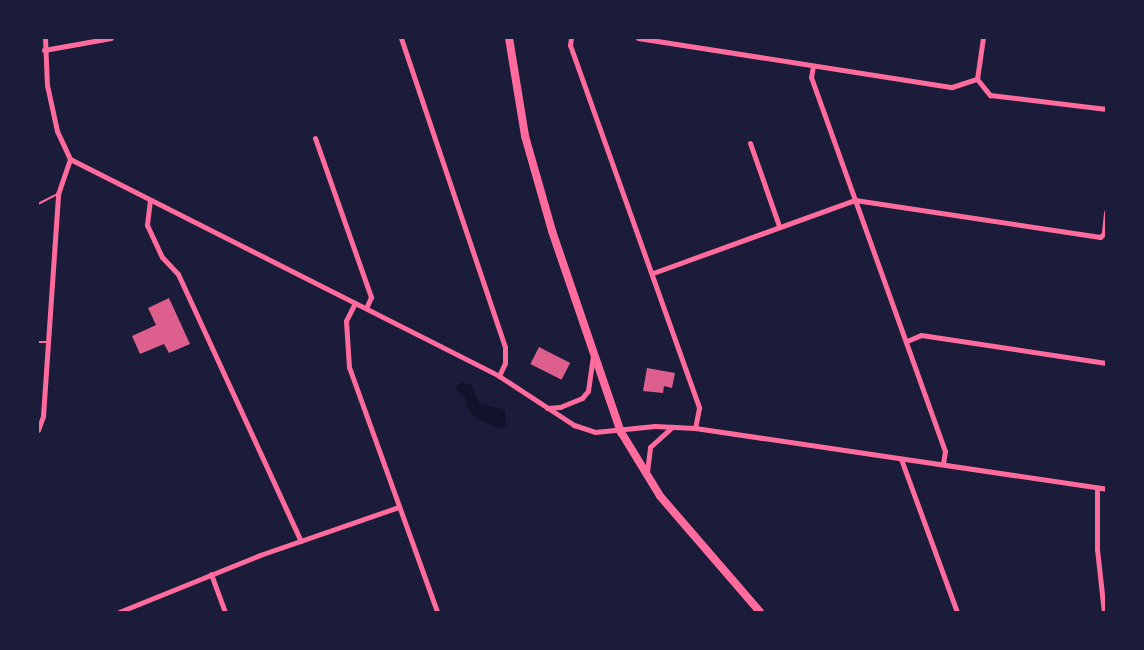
<!DOCTYPE html>
<style>
body{margin:0}
#map{position:relative;width:1144px;height:650px;overflow:hidden;background:#1b1b3a;font-family:"Asap Condensed",sans-serif}
div>[style]{position:absolute}
.water>*{inset:0;background:#12122b}
.building>*{inset:0;background:#dd5f8e;transform-origin:0 0}
.service>*{height:2px;margin:-1px;padding:0 1px;transform-origin:1px;border-radius:1px;background:#ff6b9d}
.minor>*{height:5px;margin:-2.5px;padding:0 2.5px;transform-origin:2.5px;border-radius:2.5px;background:#ff6b9d}
.primary>*{height:8px;margin:-4px;padding:0 4px;transform-origin:4px;border-radius:4px;background:#ff6b9d}
span{translate:-50% -50%;white-space:nowrap;text-align:center;line-height:1.15;-webkit-text-stroke:4.5px #1b1b3a;paint-order:stroke}
.frame{position:absolute;inset:0;border:39px solid #1b1b3a;pointer-events:none}
</style>
<div id="map">
<div class="water">
<div style="clip-path:polygon(462px 382px,471px 385px,480px 404px,505px 410px,506px 426px,498px 428px,477px 419px,467px 408px,466px 399px,455px 388px)"></div>
</div>
<div class="building">
<div style="clip-path:polygon(169px 298px,190px 344px,169px 353px,164px 344px,140px 354px,132px 336px,156px 325px,148px 308px)"></div>
<div style="left:539px;top:347px;width:35px;height:19px;rotate:27deg"></div>
<div style="clip-path:polygon(647px 368px,675px 373px,672px 388px,664px 386px,663px 393px,643px 391px)"></div>
</div>
<div class="service">
<div style="left:38px;top:204px;width:20px;rotate:-27deg"></div>
<div style="left:38px;top:342px;width:8px"></div>
</div>
<div class="minor">
<div style="left:45px;top:38px;width:47px;rotate:87.6deg"></div>
<div style="left:47px;top:85px;width:47px;rotate:77.7deg"></div>
<div style="left:57px;top:131px;width:31px;rotate:65deg"></div>
<div style="left:401px;top:38px;width:326px;rotate:71.4deg"></div>
<div style="left:505px;top:347px;width:16px;rotate:90deg"></div>
<div style="left:505px;top:363px;width:14px;rotate:115deg"></div>
<div style="left:571px;top:38px;width:7px;rotate:98deg"></div>
<div style="left:570px;top:45px;width:385px;rotate:70.4deg"></div>
<div style="left:699px;top:408px;width:20px;rotate:101deg"></div>
<div style="left:638px;top:38px;width:318px;rotate:8.9deg"></div>
<div style="left:952px;top:87px;width:26px;rotate:-18deg"></div>
<div style="left:977px;top:79px;width:21px;rotate:51deg"></div>
<div style="left:990px;top:95px;width:117px;rotate:6.9deg"></div>
<div style="left:44px;top:50px;width:68px;rotate:-10.2deg"></div>
<div style="left:813px;top:66px;width:11px;rotate:100deg"></div>
<div style="left:811px;top:77px;width:397px;rotate:70.3deg"></div>
<div style="left:945px;top:451px;width:13px;rotate:99deg"></div>
<div style="left:977px;top:79px;width:41px;rotate:-81.7deg"></div>
<div style="left:315px;top:138px;width:169px;rotate:70.6deg"></div>
<div style="left:371px;top:297px;width:12px;rotate:114deg"></div>
<div style="left:750px;top:143px;width:88px;rotate:70.7deg"></div>
<div style="left:70px;top:159px;width:481px;rotate:26.8deg"></div>
<div style="left:499px;top:376px;width:90px;rotate:33.2deg"></div>
<div style="left:574px;top:425px;width:22px;rotate:18deg"></div>
<div style="left:595px;top:432px;width:60px;rotate:-5.7deg"></div>
<div style="left:655px;top:426px;width:40px;rotate:2.9deg"></div>
<div style="left:695px;top:428px;width:416px;rotate:8.4deg"></div>
<div style="left:150px;top:200px;width:25px;rotate:97deg"></div>
<div style="left:147px;top:225px;width:35px;rotate:65deg"></div>
<div style="left:162px;top:257px;width:23px;rotate:47deg"></div>
<div style="left:178px;top:274px;width:294px;rotate:65.3deg"></div>
<div style="left:1104px;top:232px;width:20px;rotate:-84deg"></div>
<div style="left:653px;top:273px;width:215px;rotate:-19.9deg"></div>
<div style="left:855px;top:200px;width:248px;rotate:8.6deg"></div>
<div style="left:1100px;top:237px;width:8px;rotate:-40deg"></div>
<div style="left:355px;top:303px;width:20px;rotate:117deg"></div>
<div style="left:346px;top:321px;width:46px;rotate:86.3deg"></div>
<div style="left:349px;top:367px;width:260px;rotate:70.2deg"></div>
<div style="left:907px;top:341px;width:15px;rotate:-23deg"></div>
<div style="left:921px;top:335px;width:187px;rotate:8.6deg"></div>
<div style="left:547px;top:408px;width:13px;rotate:-4deg"></div>
<div style="left:560px;top:407px;width:24px;rotate:-22deg"></div>
<div style="left:582px;top:398px;width:9px;rotate:-49deg"></div>
<div style="left:588px;top:391px;width:36px;rotate:-82deg"></div>
<div style="left:38px;top:430px;width:15px;rotate:-70deg"></div>
<div style="left:43px;top:416px;width:223px;rotate:-86.1deg"></div>
<div style="left:58px;top:194px;width:37px;rotate:-71deg"></div>
<div style="left:901px;top:459px;width:163px;rotate:69.9deg"></div>
<div style="left:647px;top:472px;width:25px;rotate:-83deg"></div>
<div style="left:650px;top:447px;width:30px;rotate:-42deg"></div>
<div style="left:1097px;top:488px;width:61px;rotate:90deg"></div>
<div style="left:1097px;top:549px;width:63px;rotate:83.7deg"></div>
<div style="left:211px;top:574px;width:40px;rotate:69.8deg"></div>
<div style="left:119px;top:612px;width:152px;rotate:-22deg"></div>
<div style="left:260px;top:555px;width:147px;rotate:-19.1deg"></div>
</div>
<div class="primary">
<div style="left:509px;top:38px;width:99px;rotate:80.7deg"></div>
<div style="left:525px;top:136px;width:99px;rotate:74.1deg"></div>
<div style="left:552px;top:231px;width:213px;rotate:71.1deg"></div>
<div style="left:621px;top:432px;width:75px;rotate:58.6deg"></div>
<div style="left:660px;top:496px;width:153px;rotate:49.2deg"></div>
</div>
<div class="frame"></div>
</div>
